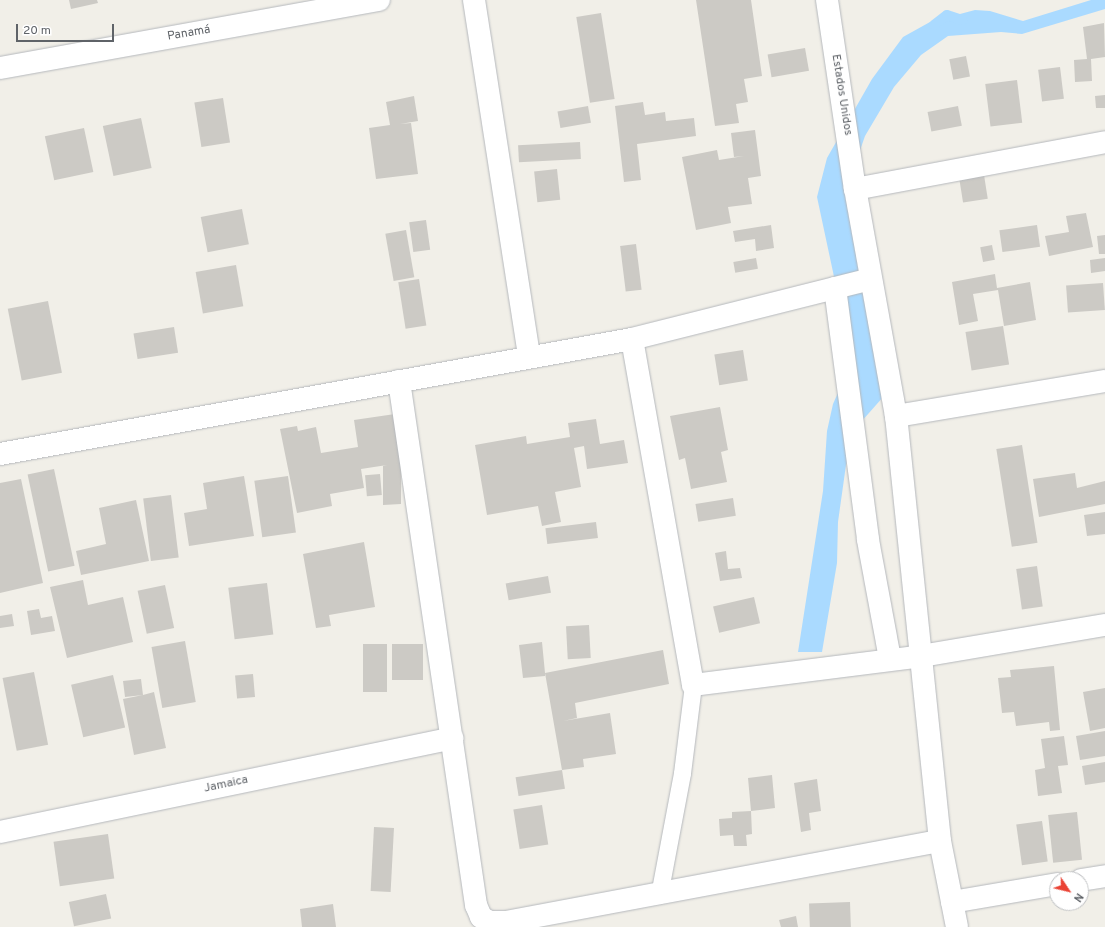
<!DOCTYPE html>
<meta charset="utf-8">
<style>
body{margin:0}
#map{position:relative;width:1105px;height:927px;overflow:hidden;background:#f1efe8;font-family:Overpass,sans-serif}
div>[style]{position:absolute}
.water>*{inset:0;background:#aadaff}
.stream>*{height:10px;margin:-5px;padding:0 5px;transform-origin:5px;border-radius:5px;background:#aadaff}
.building>*{inset:0;background:#cccac5;transform-origin:0 0}
.roads{filter:drop-shadow(0 0 1px #b5b8bc) drop-shadow(0 0 1px #b5b8bc)}
.service>*{height:17px;margin:-8.5px;padding:0 8.5px;transform-origin:8.5px;border-radius:8.5px;background:#fff}
.minor>*{height:22px;margin:-11px;padding:0 11px;transform-origin:11px;border-radius:11px;background:#fff}
span{translate:-50% -50%;white-space:nowrap;text-align:center;line-height:1.15;-webkit-text-stroke:3px #fff;paint-order:stroke}
.street-label{font-size:12px;color:#5f6368}
.north{position:absolute;left:1049px;top:871px;width:40px;height:40px;box-sizing:border-box;background:#fff;border:1px solid #bfc1c3;border-radius:50%;rotate:125deg;font-size:11px;font-weight:700;line-height:16px;text-align:center;color:#5f6368}
.north::after{content:'';display:block;margin:auto;width:14px;height:18px;background:#ea4335;clip-path:polygon(50% 0,100% 100%,50% 72%,0 100%)}
.scale{position:absolute;left:16px;top:24px;width:98px;height:18px;box-sizing:border-box;border:2px solid #5f6368;border-top:0;padding-left:5px;font-size:12px;line-height:14px;white-space:nowrap;color:#5f6368;-webkit-text-stroke:3px #fff;paint-order:stroke}
</style>
<div id="map">
<div class="water">
<div style="clip-path:polygon(1091px 0,1105px 0,1105px 9px,1022px 34px,1001px 32px,948px 36px,921px 55px,894px 87px,865px 136px,848px 185px,884px 396px,861px 422px,846px 465px,838px 522px,837px 563px,822px 652px,798px 652px,823px 491px,827px 431px,833px 404px,852px 361px,817px 197px,827px 158px,872px 79px,903px 37px,930px 22px,975px 10px,990px 11px,1023px 21px)"></div>
</div>
<div class="stream">
<div style="left:934px;top:25px;width:16px;rotate:-38deg"></div>
<div style="left:947px;top:15px;width:16px;rotate:18deg"></div>
</div>
<div class="building">
<div style="clip-path:polygon(69px 0,97px 0,98px 3px,71px 9px)"></div>
<div style="clip-path:polygon(696px 0,751px 0,762px 76px,744px 79px,748px 102px,736px 104px,739px 123px,715px 126px)"></div>
<div style="left:601px;top:13px;width:87px;height:25px;rotate:81deg"></div>
<div style="clip-path:polygon(1104px 23px,1105px 57px,1091px 59px,1092px 81px,1075px 82px,1074px 60px,1087px 59px,1083px 27px)"></div>
<div style="left:805px;top:48px;width:23px;height:38px;rotate:80deg"></div>
<div style="left:966px;top:56px;width:21px;height:17px;rotate:79deg"></div>
<div style="left:1060px;top:67px;width:32px;height:22px;rotate:83deg"></div>
<div style="left:1017px;top:80px;width:43px;height:32px;rotate:83deg"></div>
<div style="clip-path:polygon(1105px 95px,1105px 108px,1096px 108px,1095px 96px)"></div>
<div style="clip-path:polygon(414px 96px,418px 121px,400px 124px,411px 123px,418px 174px,376px 179px,369px 128px,390px 125px,386px 102px)"></div>
<div style="left:223px;top:98px;width:45px;height:29px;rotate:81deg"></div>
<div style="clip-path:polygon(643px 102px,645px 115px,665px 112px,666px 121px,694px 118px,696px 136px,637px 144px,641px 180px,624px 182px,615px 106px)"></div>
<div style="left:588px;top:106px;width:17px;height:31px;rotate:80deg"></div>
<div style="left:958px;top:106px;width:20px;height:31px;rotate:79deg"></div>
<div style="left:141px;top:118px;width:51px;height:39px;rotate:78deg"></div>
<div style="left:84px;top:128px;width:45px;height:40px;rotate:78deg"></div>
<div style="clip-path:polygon(755px 130px,761px 176px,748px 178px,752px 204px,728px 207px,731px 223px,696px 230px,682px 157px,717px 150px,719px 160px,744px 156px,734px 157px,731px 133px)"></div>
<div style="left:580px;top:142px;width:17px;height:62px;rotate:87deg"></div>
<div style="left:557px;top:169px;width:31px;height:23px;rotate:84deg"></div>
<div style="left:984px;top:175px;width:24px;height:25px;rotate:81deg"></div>
<div style="left:242px;top:209px;width:36px;height:42px;rotate:79deg"></div>
<div style="clip-path:polygon(1086px 213px,1093px 247px,1049px 256px,1045px 236px,1069px 232px,1066px 216px)"></div>
<div style="left:426px;top:220px;width:30px;height:17px;rotate:82deg"></div>
<div style="clip-path:polygon(771px 225px,774px 248px,756px 251px,755px 239px,735px 242px,733px 231px)"></div>
<div style="left:1037px;top:225px;width:22px;height:38px;rotate:82deg"></div>
<div style="left:406px;top:230px;width:48px;height:21px;rotate:80deg"></div>
<div style="clip-path:polygon(1105px 235px,1105px 254px,1099px 254px,1097px 236px)"></div>
<div style="left:636px;top:244px;width:46px;height:16px;rotate:83deg"></div>
<div style="left:992px;top:245px;width:15px;height:12px;rotate:79deg"></div>
<div style="left:756px;top:258px;width:11px;height:23px;rotate:80deg"></div>
<div style="clip-path:polygon(1105px 258px,1105px 271px,1091px 273px,1090px 260px)"></div>
<div style="left:236px;top:265px;width:42px;height:41px;rotate:80deg"></div>
<div style="clip-path:polygon(995px 274px,997px 288px,1030px 282px,1036px 320px,1004px 326px,998px 290px,973px 294px,978px 321px,959px 325px,952px 282px)"></div>
<div style="left:419px;top:279px;width:47px;height:21px;rotate:81deg"></div>
<div style="left:1103px;top:283px;width:27px;height:37px;rotate:86deg"></div>
<div style="left:48px;top:301px;width:73px;height:41px;rotate:79deg"></div>
<div style="left:1003px;top:326px;width:39px;height:38px;rotate:81deg"></div>
<div style="left:174px;top:327px;width:26px;height:41px;rotate:81deg"></div>
<div style="left:743px;top:350px;width:31px;height:29px;rotate:81deg"></div>
<div style="clip-path:polygon(720px 407px,728px 450px,721px 452px,727px 482px,691px 489px,685px 458px,679px 460px,670px 416px)"></div>
<div style="clip-path:polygon(395px 414px,401px 463px,401px 504px,383px 505px,383px 466px,387px 465px,361px 469px,364px 488px,330px 494px,332px 506px,297px 513px,280px 429px,297px 426px,298px 431px,316px 427px,321px 453px,358px 447px,354px 420px)"></div>
<div style="clip-path:polygon(596px 419px,600px 444px,624px 440px,628px 463px,587px 469px,584px 446px,574px 448px,581px 487px,555px 492px,561px 522px,542px 526px,538px 506px,487px 515px,475px 445px,526px 436px,527px 444px,570px 437px,568px 423px)"></div>
<div style="left:1022px;top:445px;width:99px;height:26px;rotate:81deg"></div>
<div style="left:54px;top:469px;width:99px;height:27px;rotate:78deg"></div>
<div style="clip-path:polygon(1075px 473px,1077px 488px,1105px 481px,1105px 504px,1039px 517px,1033px 479px)"></div>
<div style="left:380px;top:474px;width:21px;height:15px;rotate:85deg"></div>
<div style="clip-path:polygon(244px 476px,254px 536px,189px 546px,184px 513px,207px 509px,203px 483px)"></div>
<div style="left:288px;top:476px;width:57px;height:34px;rotate:82deg"></div>
<div style="clip-path:polygon(21px 479px,43px 583px,0 593px,0 483px)"></div>
<div style="left:171px;top:495px;width:63px;height:28px;rotate:83deg"></div>
<div style="left:733px;top:498px;width:18px;height:38px;rotate:81deg"></div>
<div style="clip-path:polygon(136px 500px,149px 561px,81px 575px,76px 551px,106px 544px,99px 508px)"></div>
<div style="clip-path:polygon(1105px 512px,1105px 534px,1087px 536px,1084px 515px)"></div>
<div style="left:596px;top:522px;width:16px;height:51px;rotate:83deg"></div>
<div style="clip-path:polygon(364px 542px,375px 607px,329px 615px,331px 626px,316px 628px,303px 554px)"></div>
<div style="clip-path:polygon(726px 551px,728px 569px,740px 568px,742px 578px,720px 581px,715px 553px)"></div>
<div style="left:1037px;top:566px;width:41px;height:21px;rotate:82deg"></div>
<div style="left:548px;top:576px;width:17px;height:43px;rotate:80deg"></div>
<div style="clip-path:polygon(83px 580px,88px 605px,123px 597px,133px 642px,67px 658px,50px 587px)"></div>
<div style="left:267px;top:583px;width:52px;height:39px;rotate:83deg"></div>
<div style="left:165px;top:585px;width:44px;height:28px;rotate:78deg"></div>
<div style="left:754px;top:597px;width:27px;height:42px;rotate:77deg"></div>
<div style="clip-path:polygon(39px 609px,41px 618px,52px 616px,55px 631px,31px 635px,27px 611px)"></div>
<div style="clip-path:polygon(12px 614px,14px 626px,0 628px,0 616px)"></div>
<div style="left:589px;top:625px;width:33px;height:23px;rotate:87deg"></div>
<div style="left:185px;top:641px;width:62px;height:34px;rotate:80deg"></div>
<div style="clip-path:polygon(542px 642px,545px 673px,663px 650px,669px 684px,575px 703px,577px 718px,563px 721px,610px 713px,616px 754px,583px 759px,584px 767px,562px 770px,545px 673px,545px 676px,523px 678px,519px 645px)"></div>
<div style="left:363px;top:644px;width:24px;height:48px"></div>
<div style="left:392px;top:644px;width:31px;height:36px"></div>
<div style="clip-path:polygon(1054px 666px,1060px 730px,1050px 731px,1049px 722px,1016px 726px,1014px 712px,1002px 713px,998px 678px,1011px 677px,1010px 670px)"></div>
<div style="left:34px;top:672px;width:74px;height:32px;rotate:79deg"></div>
<div style="left:253px;top:674px;width:23px;height:18px;rotate:85deg"></div>
<div style="left:113px;top:675px;width:54px;height:43px;rotate:77deg"></div>
<div style="clip-path:polygon(141px 679px,143px 695px,154px 692px,166px 748px,134px 755px,123px 699px,143px 695px,125px 697px,123px 681px)"></div>
<div style="clip-path:polygon(1105px 688px,1105px 728px,1090px 731px,1083px 692px)"></div>
<div style="clip-path:polygon(1105px 731px,1105px 756px,1080px 760px,1076px 736px)"></div>
<div style="clip-path:polygon(1064px 736px,1068px 765px,1058px 766px,1062px 793px,1038px 796px,1035px 770px,1045px 768px,1041px 739px)"></div>
<div style="clip-path:polygon(1105px 762px,1105px 782px,1085px 785px,1082px 766px)"></div>
<div style="left:562px;top:770px;width:19px;height:47px;rotate:81deg"></div>
<div style="clip-path:polygon(772px 775px,775px 808px,751px 811px,752px 834px,746px 835px,747px 846px,734px 846px,733px 835px,720px 836px,719px 819px,732px 818px,732px 812px,751px 811px,748px 778px)"></div>
<div style="clip-path:polygon(817px 779px,821px 811px,809px 813px,811px 830px,801px 832px,794px 783px)"></div>
<div style="left:542px;top:805px;width:40px;height:29px;rotate:81deg"></div>
<div style="left:1077px;top:812px;width:48px;height:29px;rotate:84deg"></div>
<div style="left:1042px;top:821px;width:41px;height:26px;rotate:82deg"></div>
<div style="left:374px;top:827px;width:20px;height:64px;rotate:3deg"></div>
<div style="left:108px;top:834px;width:45px;height:55px;rotate:82deg"></div>
<div style="left:106px;top:894px;width:25px;height:38px;rotate:78deg"></div>
<div style="left:850px;top:902px;width:25px;height:41px;rotate:88deg"></div>
<div style="clip-path:polygon(333px 904px,336px 927px,302px 927px,300px 909px)"></div>
<div style="clip-path:polygon(796px 916px,798px 927px,781px 927px,779px 920px)"></div>
</div>
<div class="roads">
<div class="service">
<div style="left:659px;top:895px;width:124px;rotate:-79.3deg"></div>
<div style="left:682px;top:773px;width:89px;rotate:-82.9deg"></div>
</div>
<div class="minor">
<div style="left:474px;top:0;width:361px;rotate:81.2deg"></div>
<div style="left:827px;top:0;width:191px;rotate:81.6deg"></div>
<div style="left:0;top:68px;width:385px;rotate:-10.2deg"></div>
<div style="left:835px;top:288px;width:254px;rotate:82.5deg"></div>
<div style="left:868px;top:540px;width:121px;rotate:79.5deg"></div>
<div style="left:632px;top:339px;width:351px;rotate:80deg"></div>
<div style="left:693px;top:685px;width:230px;rotate:-7.2deg"></div>
<div style="left:921px;top:656px;width:187px;rotate:-9.6deg"></div>
<div style="left:399px;top:381px;width:530px;rotate:81.64deg"></div>
<div style="left:476px;top:905px;width:13px;rotate:67deg"></div>
<div style="left:481px;top:917px;width:10px;rotate:29deg"></div>
<div style="left:490px;top:922px;width:16px"></div>
<div style="left:506px;top:922px;width:441px;rotate:-10.6deg"></div>
<div style="left:896px;top:416px;width:212px;rotate:-9.5deg"></div>
<div style="left:0;top:454px;width:642px;rotate:-10.31deg"></div>
<div style="left:632px;top:339px;width:246px;rotate:-14.1deg"></div>
<div style="left:0;top:832px;width:462px;rotate:-11.7deg"></div>
<div style="left:1081px;top:880px;width:24px;rotate:-9deg"></div>
<div style="left:952px;top:902px;width:107px;rotate:-9.7deg"></div>
<div style="left:957px;top:927px;width:88px;rotate:-101.2deg"></div>
<div style="left:940px;top:841px;width:427px;rotate:-95.9deg"></div>
<div style="left:896px;top:416px;width:231px;rotate:-100.2deg"></div>
<div style="left:855px;top:189px;width:254px;rotate:-10.6deg"></div>
</div>
</div>
<div class="street-label">
<span style="left:189px;top:34px;rotate:-10deg">Panamá</span>
<span style="left:841px;top:95px;rotate:81deg">Estados Unidos</span>
<span style="left:226px;top:785px;rotate:-12deg">Jamaica</span>
</div>
<div class="north">N</div>
<div class="scale">20 m</div>
</div>
